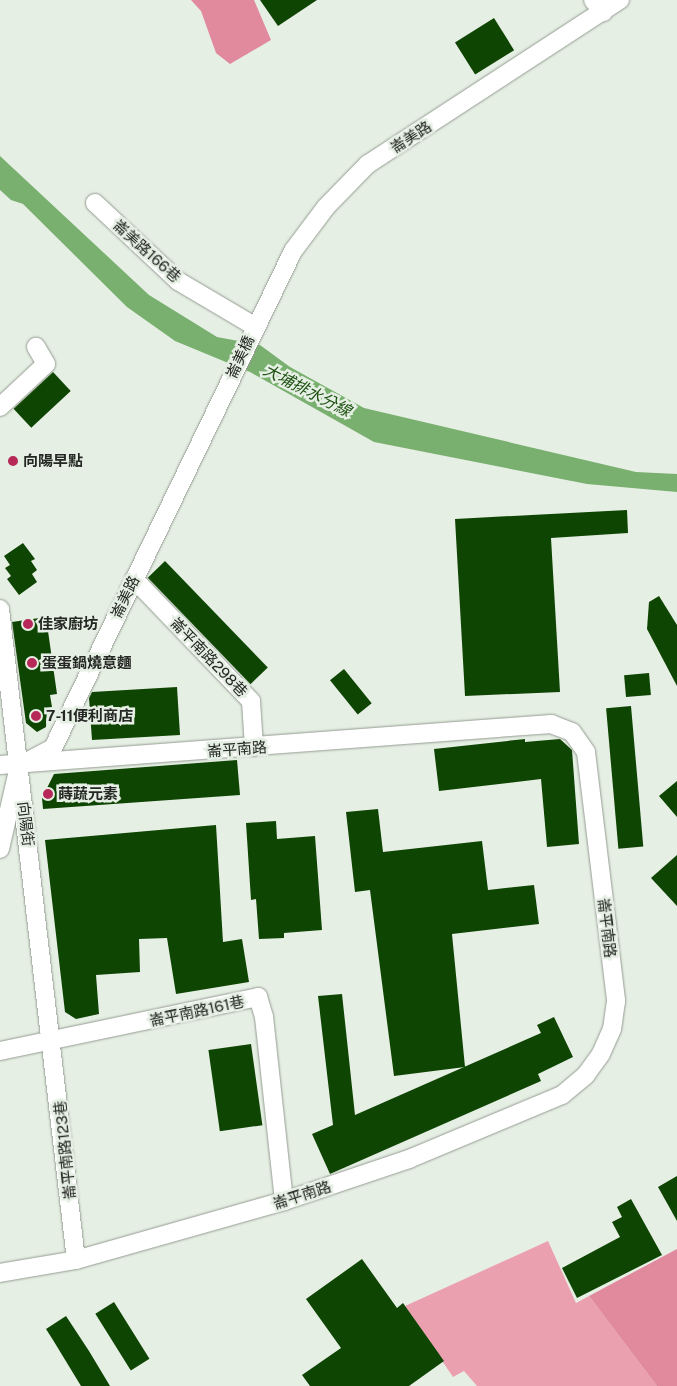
<!DOCTYPE html>
<meta charset="utf-8">
<style>
body{margin:0}
#map{position:relative;width:677px;height:1386px;overflow:hidden;background:#e6efe4;font-family:"Public Sans","Noto Sans TC",sans-serif}
div>[style]{position:absolute}
.green>*{inset:0;background:#eba0af}
.forest>*{inset:0;background:#e18a9d}
.water>*{inset:0;background:#79b06f}
.building>*{inset:0;background:#0f4503;transform-origin:0 0}
.roads{filter:drop-shadow(0 0 1px #949c92) drop-shadow(0 0 1px #949c92)}
.minor>*{height:18px;margin:-9px;padding:0 9px;transform-origin:9px;border-radius:9px;background:#fff}
.dots>*{width:14px;height:14px;translate:-50% -50%;box-sizing:border-box;border:2px solid #e6efe4;border-radius:50%}
span{translate:-50% -50%;white-space:nowrap;text-align:center;line-height:1.15;-webkit-text-stroke:5px #e6efe4;paint-order:stroke}
.street-label{font-size:15px;color:#242723}
.poi-label{font-size:15px;color:#242723;font-weight:700}
.left{translate:0 -50%;text-align:left}
.water-label{font-size:16px;color:#1d5212;font-style:italic}
</style>
<div id="map">
<div class="green">
<div style="clip-path:polygon(548px 1241px,576px 1303px,589px 1296px,657px 1386px,477px 1386px,464px 1371px,453px 1377px,405px 1306px)"></div>
</div>
<div class="forest">
<div style="clip-path:polygon(191px 0,254px 0,271px 40px,230px 64px,216px 53px,201px 11px)"></div>
<div style="clip-path:polygon(677px 1249px,677px 1386px,657px 1386px,589px 1296px)"></div>
</div>
<div class="water">
<div style="clip-path:polygon(0 156px,149px 295px,217px 337px,260px 345px,290px 367px,364px 408px,636px 472px,677px 474px,677px 492px,587px 484px,374px 442px,250px 372px,175px 341px,127px 307px,23px 204px,11px 200px,0 190px)"></div>
</div>
<div class="building">
<div style="clip-path:polygon(260px 0,317px 0,278px 26px)"></div>
<div style="left:494px;top:18px;width:38px;height:46px;rotate:58deg"></div>
<div style="left:53px;top:372px;width:26px;height:54px;rotate:47deg"></div>
<div style="clip-path:polygon(627px 510px,628px 533px,551px 538px,560px 692px,465px 696px,455px 519px)"></div>
<div style="clip-path:polygon(23px 543px,35px 559px,31px 561px,37px 570px,32px 574px,37px 582px,19px 595px,7px 579px,11px 576px,5px 568px,10px 565px,4px 556px)"></div>
<div style="left:165px;top:561px;width:148px;height:24px;rotate:46deg"></div>
<div style="clip-path:polygon(659px 596px,677px 625px,677px 686px,647px 629px,649px 602px)"></div>
<div style="clip-path:polygon(46px 617px,57px 694px,50px 695px,52px 707px,47px 708px,46px 727px,37px 732px,26px 723px,12px 622px)"></div>
<div style="left:344px;top:669px;width:44px;height:18px;rotate:51deg"></div>
<div style="left:649px;top:673px;width:22px;height:25px;rotate:85deg"></div>
<div style="clip-path:polygon(177px 687px,180px 735px,92px 740px,89px 698px,92px 692px)"></div>
<div style="left:631px;top:706px;width:141px;height:25px;rotate:85deg"></div>
<div style="clip-path:polygon(525px 739px,525px 742px,560px 739px,572px 750px,579px 844px,547px 847px,541px 779px,439px 791px,434px 749px)"></div>
<div style="clip-path:polygon(237px 760px,240px 795px,43px 809px,42px 798px,54px 774px)"></div>
<div style="clip-path:polygon(677px 781px,677px 817px,659px 796px)"></div>
<div style="clip-path:polygon(378px 809px,383px 852px,482px 841px,488px 890px,534px 885px,539px 924px,452px 934px,465px 1067px,394px 1076px,370px 890px,355px 892px,346px 812px)"></div>
<div style="clip-path:polygon(276px 821px,277px 839px,315px 836px,322px 930px,284px 933px,284px 938px,259px 939px,256px 899px,251px 900px,246px 823px)"></div>
<div style="clip-path:polygon(216px 825px,223px 942px,242px 939px,249px 982px,176px 994px,167px 938px,139px 939px,140px 972px,96px 975px,99px 1014px,76px 1019px,65px 1012px,45px 840px)"></div>
<div style="clip-path:polygon(677px 855px,677px 906px,651px 878px)"></div>
<div style="clip-path:polygon(342px 994px,355px 1115px,541px 1033px,537px 1025px,554px 1017px,573px 1057px,538px 1074px,541px 1081px,330px 1174px,312px 1134px,333px 1125px,318px 996px)"></div>
<div style="left:251px;top:1044px;width:82px;height:43px;rotate:82deg"></div>
<div style="clip-path:polygon(677px 1176px,677px 1221px,658px 1187px)"></div>
<div style="clip-path:polygon(631px 1199px,662px 1255px,577px 1298px,562px 1268px,620px 1237px,612px 1222px,622px 1217px,617px 1207px)"></div>
<div style="clip-path:polygon(362px 1259px,397px 1308px,403px 1303px,444px 1361px,409px 1386px,310px 1386px,302px 1375px,341px 1348px,306px 1299px)"></div>
<div style="left:114px;top:1302px;width:67px;height:22px;rotate:58deg"></div>
<div style="clip-path:polygon(66px 1316px,89px 1351px,110px 1386px,81px 1386px,53px 1340px,46px 1329px)"></div>
</div>
<div class="roads">
<div class="minor">
<div style="left:593px;top:0;width:16px;rotate:50deg"></div>
<div style="left:95px;top:203px;width:114px;rotate:43.2deg"></div>
<div style="left:178px;top:281px;width:88px;rotate:30.6deg"></div>
<div style="left:0;top:407px;width:63px;rotate:-43.1deg"></div>
<div style="left:46px;top:364px;width:20px;rotate:-120deg"></div>
<div style="left:134px;top:579px;width:169px;rotate:46.2deg"></div>
<div style="left:251px;top:701px;width:46px;rotate:86.3deg"></div>
<div style="left:0;top:609px;width:655px;rotate:83.34deg"></div>
<div style="left:0;top:765px;width:553px;rotate:-4.26deg"></div>
<div style="left:551px;top:724px;width:22px;rotate:21deg"></div>
<div style="left:572px;top:732px;width:24px;rotate:55deg"></div>
<div style="left:586px;top:752px;width:251px;rotate:83.1deg"></div>
<div style="left:616px;top:1001px;width:28px;rotate:98deg"></div>
<div style="left:612px;top:1029px;width:27px;rotate:114deg"></div>
<div style="left:601px;top:1054px;width:26px;rotate:126deg"></div>
<div style="left:586px;top:1075px;width:31px;rotate:140deg"></div>
<div style="left:562px;top:1095px;width:166px;rotate:157.3deg"></div>
<div style="left:409px;top:1159px;width:132px;rotate:161.4deg"></div>
<div style="left:284px;top:1201px;width:216px;rotate:164.2deg"></div>
<div style="left:76px;top:1260px;width:77px;rotate:170.3deg"></div>
<div style="left:0;top:849px;width:85px;rotate:-77.1deg"></div>
<div style="left:19px;top:766px;width:38px;rotate:-28deg"></div>
<div style="left:53px;top:748px;width:552px;rotate:-64.22deg"></div>
<div style="left:293px;top:251px;width:55px;rotate:-53.1deg"></div>
<div style="left:326px;top:207px;width:60px;rotate:-45.7deg"></div>
<div style="left:368px;top:164px;width:301px;rotate:-33.1deg"></div>
<div style="left:0;top:1051px;width:264px;rotate:-11.8deg"></div>
<div style="left:258px;top:997px;width:21px;rotate:73deg"></div>
<div style="left:264px;top:1017px;width:185px;rotate:83.8deg"></div>
</div>
</div>
<div class="dots">
<div style="left:13px;top:461px;background:#b62858"></div>
<div style="left:28px;top:624px;background:#b62858"></div>
<div style="left:32px;top:663px;background:#b62858"></div>
<div style="left:36px;top:716px;background:#b62858"></div>
<div style="left:48px;top:794px;background:#b62858"></div>
</div>
<div class="street-label">
<span style="left:411px;top:137px;rotate:-33deg">崙美路</span>
<span style="left:147px;top:251px;rotate:42deg">崙美路166巷</span>
<span style="left:240px;top:357px;rotate:-65deg">崙美橋</span>
<span style="left:125px;top:597px;rotate:-64deg">崙美路</span>
<span style="left:209px;top:657px;rotate:46deg">崙平南路298巷</span>
<span style="left:237px;top:749px;rotate:-4deg">崙平南路</span>
<span style="left:26px;top:824px;rotate:83deg">向陽街</span>
<span style="left:607px;top:928px;rotate:83deg">崙平南路</span>
<span style="left:197px;top:1011px;rotate:-12deg">崙平南路161巷</span>
<span style="left:65px;top:1150px;rotate:-96deg">崙平南路123巷</span>
<span style="left:302px;top:1195px;rotate:-18deg">崙平南路</span>
</div>
<div class="poi-label">
<span class="left" style="left:23px;top:461px">向陽早點</span>
<span class="left" style="left:38px;top:624px">佳家廚坊</span>
<span class="left" style="left:42px;top:663px">蛋蛋鍋燒意麵</span>
<span class="left" style="left:46px;top:716px">7-11便利商店</span>
<span class="left" style="left:58px;top:794px">蒔蔬元素</span>
</div>
<div class="water-label">
<span style="left:307px;top:391px;rotate:27deg">大埔排水分線</span>
</div>
</div>
